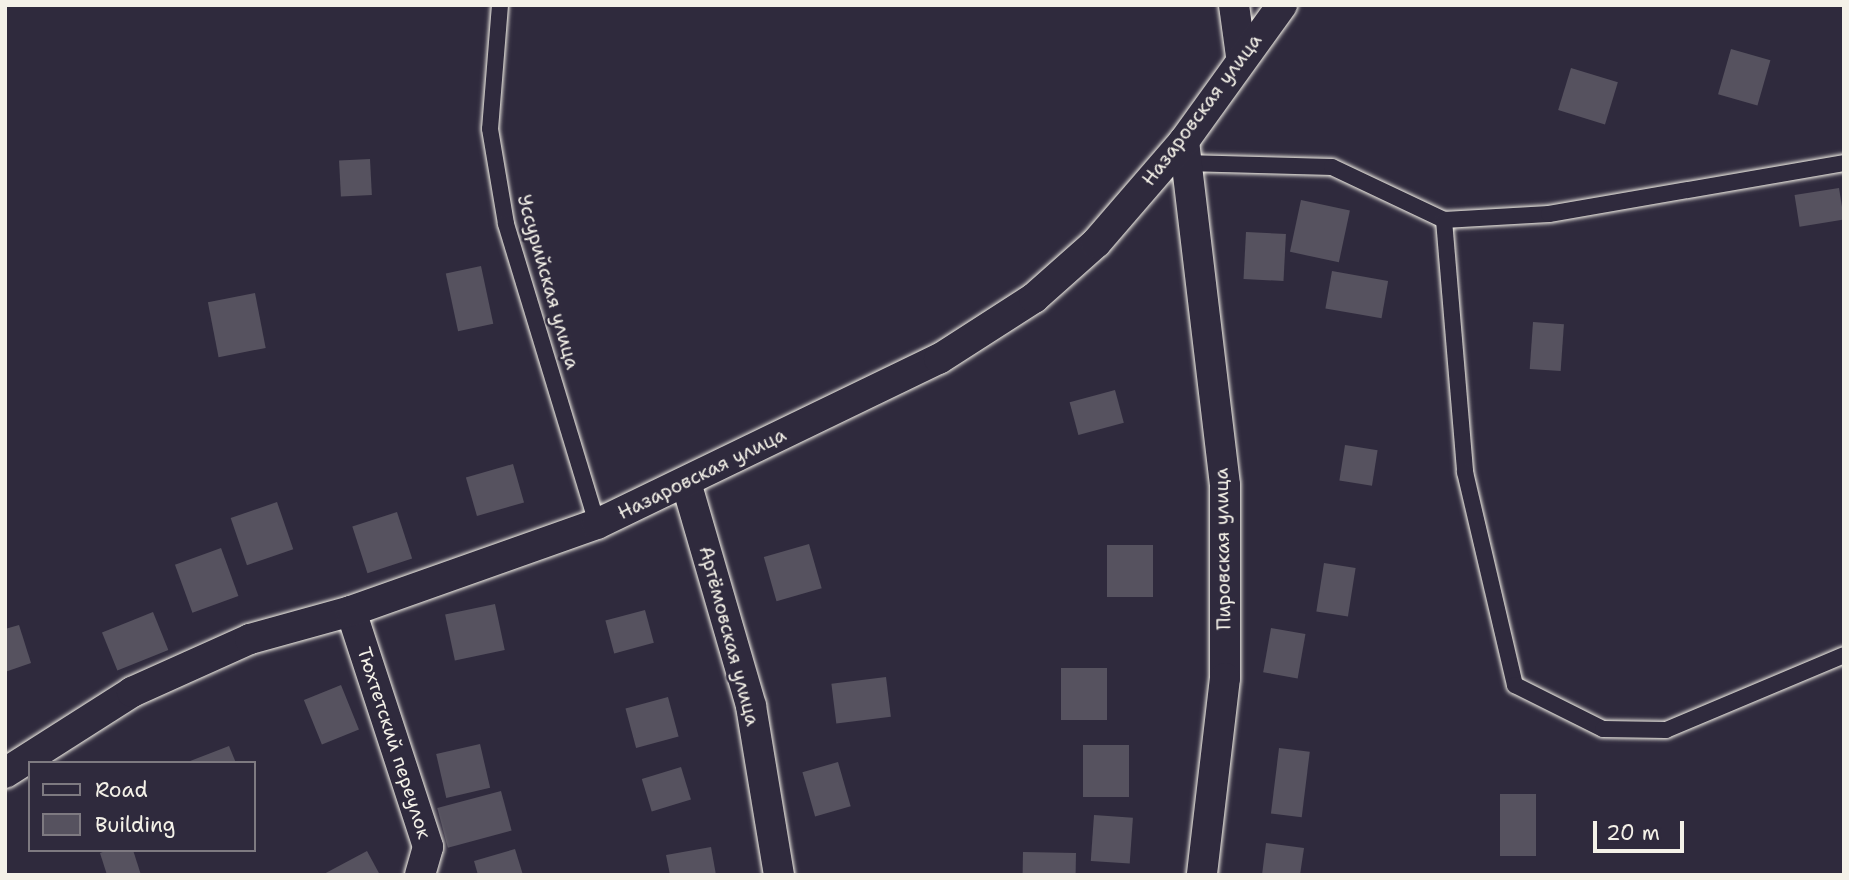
<!DOCTYPE html>
<meta charset="utf-8">
<style>
body{margin:0}
#map{position:relative;width:1849px;height:880px;overflow:hidden;background:#2f2a3d;font-family:"Shantell Sans",sans-serif}
div>[style]{position:absolute}
.building>*{inset:0;background:#56525f;transform-origin:0 0}
.roads{filter:drop-shadow(0 0 2px #f4f1e8) drop-shadow(0 0 2px #f4f1e8)}
.lane>*{height:16px;margin:-8px;padding:0 8px;transform-origin:8px;border-radius:8px;background:#2f2a3d}
.street>*{height:30px;margin:-15px;padding:0 15px;transform-origin:15px;border-radius:15px;background:#2f2a3d}
span{translate:-50% -50%;white-space:nowrap;text-align:center;line-height:1.15;-webkit-text-stroke:5px #2f2a3d;paint-order:stroke}
.street-label{font-size:19px;color:#f4f1e8}
.frame{position:absolute;inset:0;border:7px solid #f4f1e8;pointer-events:none}
.legend{position:absolute;left:28px;top:761px;width:228px;height:91px;box-sizing:border-box;background:#2f2a3d;border:2px solid #7e7a81;margin:0;padding:9px 12px;list-style:none;font-size:21px;color:#f4f1e8}
.legend li{display:flex;align-items:center;gap:14px;height:35px}
.legend b{width:35px;border:2px solid #7e7a81}
.scale{position:absolute;left:1593px;top:821px;width:91px;height:32px;box-sizing:border-box;border:4px solid #f4f1e8;border-top:0;padding-left:9px;font-size:21px;line-height:24px;white-space:nowrap;color:#f4f1e8;-webkit-text-stroke:5px #2f2a3d;paint-order:stroke}
</style>
<div id="map">
<div class="building">
<div style="left:1731px;top:49px;width:41px;height:47px;rotate:16deg"></div>
<div style="left:1571px;top:68px;width:49px;height:44px;rotate:17deg"></div>
<div style="left:370px;top:159px;width:36px;height:31px;rotate:87deg"></div>
<div style="left:1839px;top:188px;width:32px;height:45px;rotate:81deg"></div>
<div style="left:1301px;top:200px;width:50px;height:53px;rotate:12deg"></div>
<div style="left:1246px;top:232px;width:40px;height:47px;rotate:3deg"></div>
<div style="left:481px;top:266px;width:59px;height:36px;rotate:78deg"></div>
<div style="left:1332px;top:271px;width:57px;height:38px;rotate:10deg"></div>
<div style="left:255px;top:293px;width:56px;height:48px;rotate:79deg"></div>
<div style="left:1533px;top:322px;width:31px;height:47px;rotate:4deg"></div>
<div style="left:1115px;top:390px;width:34px;height:47px;rotate:75deg"></div>
<div style="left:1345px;top:445px;width:33px;height:36px;rotate:9deg"></div>
<div style="left:513px;top:464px;width:40px;height:49px;rotate:74deg"></div>
<div style="left:277px;top:502px;width:50px;height:49px;rotate:71deg"></div>
<div style="left:397px;top:512px;width:49px;height:47px;rotate:72deg"></div>
<div style="left:809px;top:544px;width:46px;height:47px;rotate:74deg"></div>
<div style="left:1107px;top:545px;width:46px;height:52px"></div>
<div style="left:221px;top:548px;width:51px;height:49px;rotate:70deg"></div>
<div style="left:1324px;top:563px;width:32px;height:49px;rotate:9deg"></div>
<div style="left:495px;top:604px;width:47px;height:51px;rotate:78deg"></div>
<div style="left:645px;top:610px;width:34px;height:41px;rotate:75deg"></div>
<div style="left:153px;top:612px;width:41px;height:55px;rotate:68deg"></div>
<div style="clip-path:polygon(19px 625px,31px 663px,5px 672px,5px 629px)"></div>
<div style="left:1271px;top:628px;width:35px;height:45px;rotate:10deg"></div>
<div style="left:1061px;top:668px;width:46px;height:52px"></div>
<div style="left:886px;top:677px;width:40px;height:55px;rotate:83deg"></div>
<div style="left:341px;top:685px;width:48px;height:40px;rotate:68deg"></div>
<div style="left:668px;top:697px;width:41px;height:44px;rotate:75deg"></div>
<div style="left:480px;top:744px;width:45px;height:45px;rotate:77deg"></div>
<div style="left:1083px;top:745px;width:46px;height:52px"></div>
<div style="clip-path:polygon(229px 746px,236px 763px,185px 763px)"></div>
<div style="left:1279px;top:748px;width:31px;height:66px;rotate:7deg"></div>
<div style="left:838px;top:762px;width:46px;height:37px;rotate:74deg"></div>
<div style="left:681px;top:767px;width:34px;height:41px;rotate:73deg"></div>
<div style="left:501px;top:791px;width:41px;height:66px;rotate:75deg"></div>
<div style="left:1500px;top:794px;width:36px;height:62px"></div>
<div style="left:1094px;top:815px;width:39px;height:46px;rotate:4deg"></div>
<div style="clip-path:polygon(1266px 843px,1304px 848px,1300px 875px,1262px 875px)"></div>
<div style="clip-path:polygon(711px 847px,716px 875px,670px 875px,666px 855px)"></div>
<div style="clip-path:polygon(515px 849px,523px 875px,478px 875px,474px 861px)"></div>
<div style="clip-path:polygon(108px 850px,133px 850px,141px 875px,107px 875px,100px 853px)"></div>
<div style="clip-path:polygon(367px 851px,380px 875px,322px 875px)"></div>
<div style="left:1023px;top:852px;width:53px;height:23px;rotate:1deg"></div>
</div>
<div class="roads">
<div class="lane">
<div style="left:500px;top:5px;width:124px;rotate:94.6deg"></div>
<div style="left:490px;top:129px;width:96px;rotate:80.4deg"></div>
<div style="left:506px;top:224px;width:313px;rotate:73.1deg"></div>
<div style="left:1185px;top:163px;width:147px;rotate:1.6deg"></div>
<div style="left:1332px;top:167px;width:124px;rotate:25.3deg"></div>
<div style="left:1444px;top:220px;width:105px;rotate:-3.3deg"></div>
<div style="left:1549px;top:214px;width:299px;rotate:-9.8deg"></div>
<div style="left:1444px;top:220px;width:253px;rotate:85.2deg"></div>
<div style="left:1465px;top:472px;width:219px;rotate:76.8deg"></div>
<div style="left:1515px;top:685px;width:98px;rotate:26.6deg"></div>
<div style="left:1603px;top:729px;width:63px;rotate:0.9deg"></div>
<div style="left:1666px;top:730px;width:193px;rotate:-22.8deg"></div>
</div>
<div class="street">
<div style="left:1234px;top:5px;width:51px;rotate:82.2deg"></div>
<div style="left:1184px;top:141px;width:346px;rotate:83.2deg"></div>
<div style="left:1225px;top:485px;width:193px;rotate:90deg"></div>
<div style="left:1225px;top:678px;width:198px;rotate:96.7deg"></div>
<div style="left:686px;top:482px;width:233px;rotate:73.8deg"></div>
<div style="left:751px;top:706px;width:171px;rotate:80.6deg"></div>
<div style="left:351px;top:611px;width:248px;rotate:71.9deg"></div>
<div style="left:428px;top:847px;width:29px;rotate:106deg"></div>
<div style="left:5px;top:773px;width:151px;rotate:-32.5deg"></div>
<div style="left:132px;top:692px;width:129px;rotate:-24.2deg"></div>
<div style="left:250px;top:639px;width:105px;rotate:-15.5deg"></div>
<div style="left:351px;top:611px;width:261px;rotate:-19.5deg"></div>
<div style="left:597px;top:524px;width:380px;rotate:-25.8deg"></div>
<div style="left:939px;top:359px;width:113px;rotate:-32.7deg"></div>
<div style="left:1034px;top:298px;width:83px;rotate:-41.6deg"></div>
<div style="left:1096px;top:243px;width:135px;rotate:-49.2deg"></div>
<div style="left:1184px;top:141px;width:168px;rotate:-54.2deg"></div>
</div>
</div>
<div class="street-label">
<span style="left:1202px;top:110px;rotate:-53deg">Назаровская улица</span>
<span style="left:548px;top:282px;rotate:74deg">Уссурийская улица</span>
<span style="left:702px;top:474px;rotate:-26deg">Назаровская улица</span>
<span style="left:1223px;top:549px;rotate:-91deg">Пировская улица</span>
<span style="left:729px;top:636px;rotate:75deg">Артёмовская улица</span>
<span style="left:394px;top:743px;rotate:72deg">Тюхтетский переулок</span>
</div>
<div class="frame"></div>
<ul class="legend">
<li><b style="height:9px;background:#2f2a3d"></b>Road</li>
<li><b style="height:19px;background:#56525f"></b>Building</li>
</ul>
<div class="scale">20 m</div>
</div>
